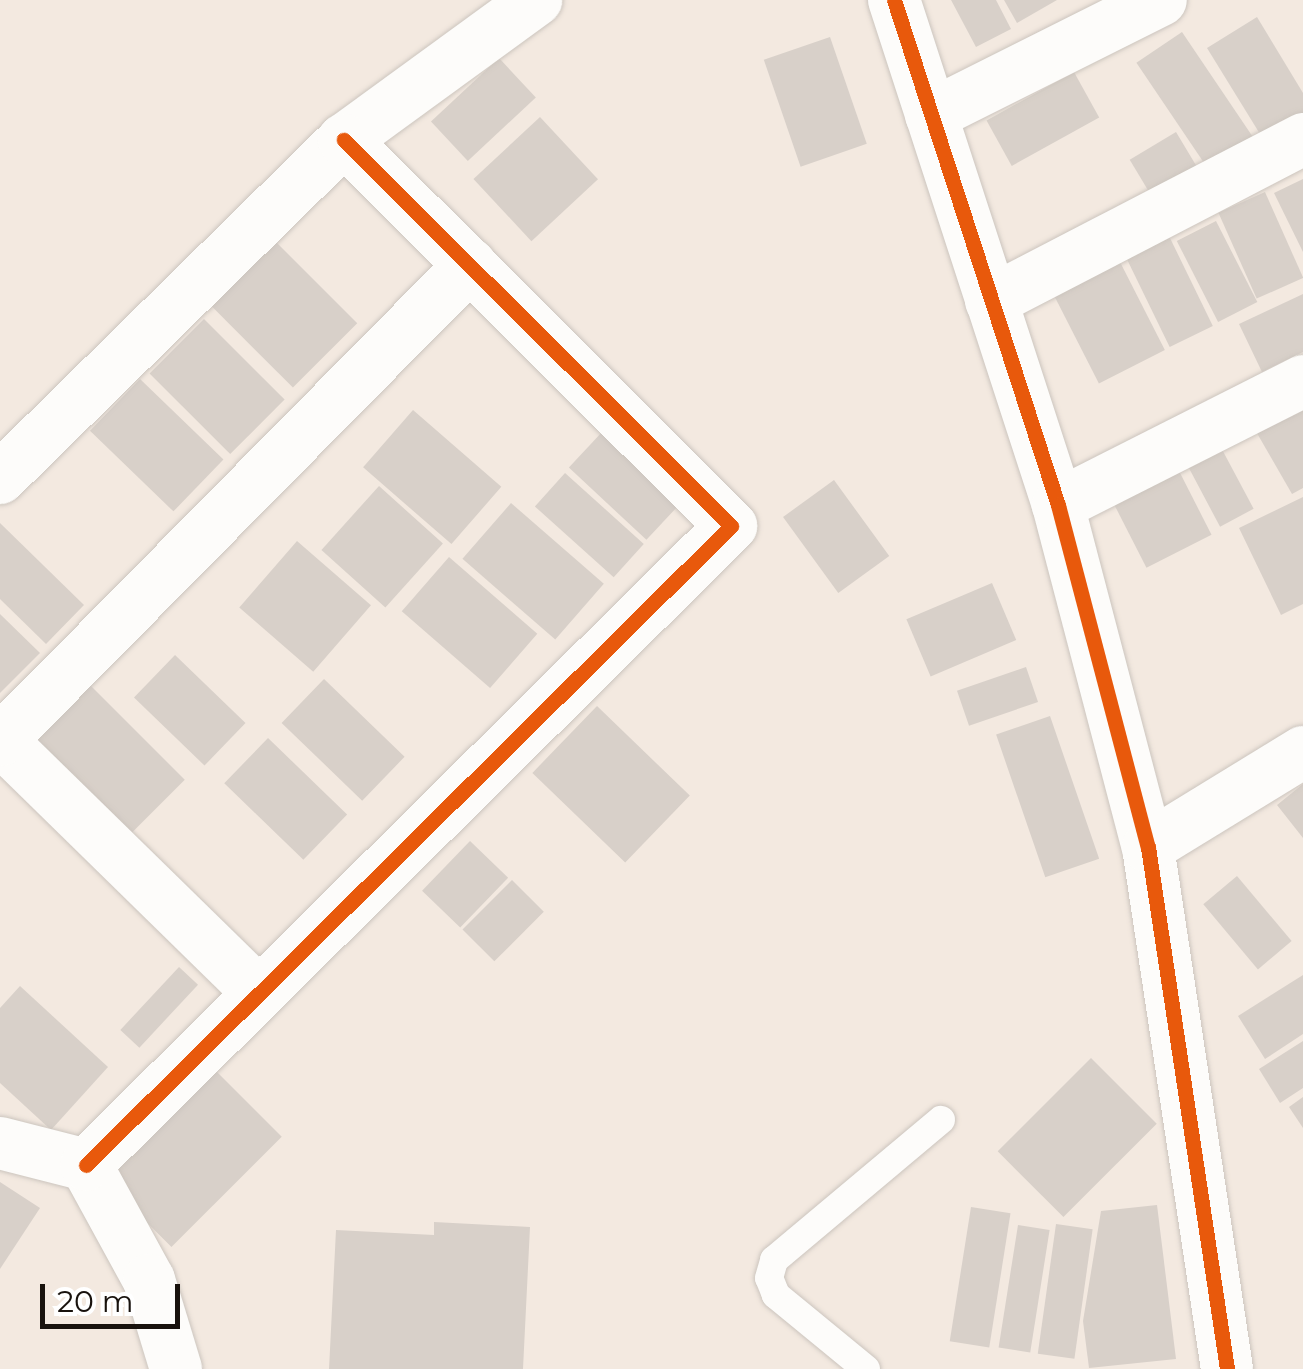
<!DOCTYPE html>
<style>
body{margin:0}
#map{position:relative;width:1303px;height:1369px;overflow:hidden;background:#f3e9e0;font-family:Montserrat,sans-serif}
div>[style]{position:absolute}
.building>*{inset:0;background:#d8d0c9;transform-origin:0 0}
.roads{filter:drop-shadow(0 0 2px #ccc5be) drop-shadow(0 0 2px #ccc5be)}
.lane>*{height:28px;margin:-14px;padding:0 14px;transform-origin:14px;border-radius:14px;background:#fdfcfa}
.street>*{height:52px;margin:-26px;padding:0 26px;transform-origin:26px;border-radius:26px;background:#fdfcfa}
.cycleway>*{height:15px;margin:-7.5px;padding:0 7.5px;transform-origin:7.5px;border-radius:7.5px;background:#e8590c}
span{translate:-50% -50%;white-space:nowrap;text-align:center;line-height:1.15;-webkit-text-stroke:8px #fff;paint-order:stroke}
.scale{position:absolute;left:40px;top:1284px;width:140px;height:45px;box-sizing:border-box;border:5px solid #18120d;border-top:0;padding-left:12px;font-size:30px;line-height:35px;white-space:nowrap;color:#18120d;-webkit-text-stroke:8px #fff;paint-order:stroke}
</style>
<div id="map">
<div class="building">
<div style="clip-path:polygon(951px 0,996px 0,1011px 29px,976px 47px)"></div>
<div style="clip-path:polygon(1004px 0,1057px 0,1017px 23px)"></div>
<div style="clip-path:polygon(1257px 17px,1303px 93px,1303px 125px,1268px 147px,1207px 48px)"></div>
<div style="left:1182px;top:32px;width:131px;height:55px;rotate:56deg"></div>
<div style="left:830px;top:37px;width:113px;height:70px;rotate:71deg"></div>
<div style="left:499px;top:58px;width:54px;height:93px;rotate:47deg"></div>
<div style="left:1074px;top:72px;width:52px;height:100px;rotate:61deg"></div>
<div style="left:540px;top:117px;width:85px;height:91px;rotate:47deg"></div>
<div style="left:1176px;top:132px;width:49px;height:54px;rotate:59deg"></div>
<div style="clip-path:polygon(1303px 179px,1303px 252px,1274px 193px)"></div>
<div style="left:1265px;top:192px;width:94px;height:51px;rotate:66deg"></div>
<div style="left:1216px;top:221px;width:91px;height:44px;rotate:63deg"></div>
<div style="left:1169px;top:236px;width:100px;height:48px;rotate:64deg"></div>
<div style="left:271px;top:237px;width:122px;height:91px;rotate:45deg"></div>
<div style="left:1119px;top:260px;width:101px;height:74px;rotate:63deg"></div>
<div style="clip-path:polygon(1303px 294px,1303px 352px,1262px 372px,1239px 324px)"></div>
<div style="left:204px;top:319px;width:114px;height:77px;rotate:45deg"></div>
<div style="left:140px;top:379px;width:116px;height:72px;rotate:44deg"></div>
<div style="clip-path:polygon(1303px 405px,1303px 488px,1292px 494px,1254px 428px)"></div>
<div style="left:413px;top:410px;width:117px;height:76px;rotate:41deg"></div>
<div style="left:603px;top:431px;width:106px;height:50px;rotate:43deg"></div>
<div style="left:1217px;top:440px;width:78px;height:38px;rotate:62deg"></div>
<div style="left:1177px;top:467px;width:76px;height:73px;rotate:63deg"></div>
<div style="left:565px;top:473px;width:106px;height:45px;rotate:42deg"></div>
<div style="left:834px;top:480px;width:94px;height:63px;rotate:54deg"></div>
<div style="left:379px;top:486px;width:86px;height:86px;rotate:42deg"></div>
<div style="clip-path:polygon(1303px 497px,1303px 604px,1281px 615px,1239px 528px)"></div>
<div style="left:511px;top:503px;width:123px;height:74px;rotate:41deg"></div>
<div style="clip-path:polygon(0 523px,84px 605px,46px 644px,0 599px)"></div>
<div style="left:297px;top:541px;width:98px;height:88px;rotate:41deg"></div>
<div style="left:449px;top:557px;width:117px;height:72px;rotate:41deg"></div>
<div style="left:992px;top:583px;width:62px;height:93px;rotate:67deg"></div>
<div style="clip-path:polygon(0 614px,40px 653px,0 693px)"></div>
<div style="left:175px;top:655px;width:98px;height:59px;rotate:44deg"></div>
<div style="left:1026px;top:667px;width:37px;height:73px;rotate:71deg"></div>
<div style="left:324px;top:679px;width:112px;height:61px;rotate:44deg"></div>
<div style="left:90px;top:685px;width:134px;height:82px;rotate:45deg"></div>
<div style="left:597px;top:706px;width:129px;height:93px;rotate:44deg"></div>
<div style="left:1050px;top:716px;width:151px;height:57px;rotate:71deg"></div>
<div style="left:268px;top:738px;width:110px;height:63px;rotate:44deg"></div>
<div style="clip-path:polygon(1303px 784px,1303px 838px,1277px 805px)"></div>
<div style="left:470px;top:841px;width:53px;height:69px;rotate:44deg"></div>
<div style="left:1237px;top:876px;width:85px;height:44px;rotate:50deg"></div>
<div style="left:512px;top:880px;width:45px;height:70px;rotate:45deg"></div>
<div style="left:179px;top:967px;width:26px;height:86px;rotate:43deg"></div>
<div style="clip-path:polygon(1303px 975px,1303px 1034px,1265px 1059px,1238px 1016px)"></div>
<div style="clip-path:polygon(20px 986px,108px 1067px,51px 1130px,0 1083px,0 1008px)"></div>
<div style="clip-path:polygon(1303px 1041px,1303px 1088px,1280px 1103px,1259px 1069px)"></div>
<div style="left:1091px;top:1058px;width:93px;height:132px;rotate:45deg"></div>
<div style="left:216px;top:1071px;width:93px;height:156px;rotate:45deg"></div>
<div style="clip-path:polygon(1303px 1097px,1303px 1128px,1289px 1107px)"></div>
<div style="clip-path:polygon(0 1182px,40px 1208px,0 1269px)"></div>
<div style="clip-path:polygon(1157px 1205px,1176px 1359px,1089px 1368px,1083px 1321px,1101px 1211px)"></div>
<div style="left:971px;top:1207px;width:40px;height:136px;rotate:9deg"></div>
<div style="clip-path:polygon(434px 1222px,530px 1227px,523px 1369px,329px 1369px,336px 1230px,434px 1235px)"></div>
<div style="left:1056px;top:1224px;width:37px;height:131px;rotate:8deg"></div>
<div style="left:1018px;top:1225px;width:32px;height:124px;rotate:9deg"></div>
</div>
<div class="roads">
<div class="lane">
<div style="left:866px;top:1369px;width:117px;rotate:-140.6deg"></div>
<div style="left:776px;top:1295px;width:18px;rotate:-112deg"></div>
<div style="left:769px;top:1278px;width:19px;rotate:-74deg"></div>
<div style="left:774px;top:1260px;width:218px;rotate:-40deg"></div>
</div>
<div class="street">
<div style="left:894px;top:0;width:531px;rotate:72.01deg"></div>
<div style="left:1058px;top:505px;width:354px;rotate:75.3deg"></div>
<div style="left:1148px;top:847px;width:528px;rotate:81.39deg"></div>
<div style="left:931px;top:115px;width:257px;rotate:-26.6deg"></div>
<div style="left:991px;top:301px;width:352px;rotate:-27.4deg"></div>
<div style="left:0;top:478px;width:482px;rotate:-44.5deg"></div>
<div style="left:344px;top:140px;width:238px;rotate:-36.1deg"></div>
<div style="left:1058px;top:505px;width:275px;rotate:-26.8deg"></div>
<div style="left:1148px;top:847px;width:182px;rotate:-31.5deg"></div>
<div style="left:259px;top:993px;width:361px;rotate:-135.6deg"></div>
<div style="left:1px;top:740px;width:668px;rotate:-45.36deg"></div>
<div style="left:0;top:1143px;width:89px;rotate:14.3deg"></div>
<div style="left:86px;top:1165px;width:131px;rotate:61.3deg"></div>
<div style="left:149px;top:1280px;width:93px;rotate:73.1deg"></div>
<div style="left:86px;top:1165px;width:908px;rotate:-44.73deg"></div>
<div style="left:731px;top:526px;width:547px;rotate:-135.07deg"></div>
</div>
</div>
<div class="cycleway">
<div style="left:894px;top:0;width:531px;rotate:72.01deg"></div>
<div style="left:1058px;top:505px;width:354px;rotate:75.3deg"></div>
<div style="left:1148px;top:847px;width:528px;rotate:81.39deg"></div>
<div style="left:86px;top:1165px;width:908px;rotate:-44.73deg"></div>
<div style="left:731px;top:526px;width:547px;rotate:-135.07deg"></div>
</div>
<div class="scale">20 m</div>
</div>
